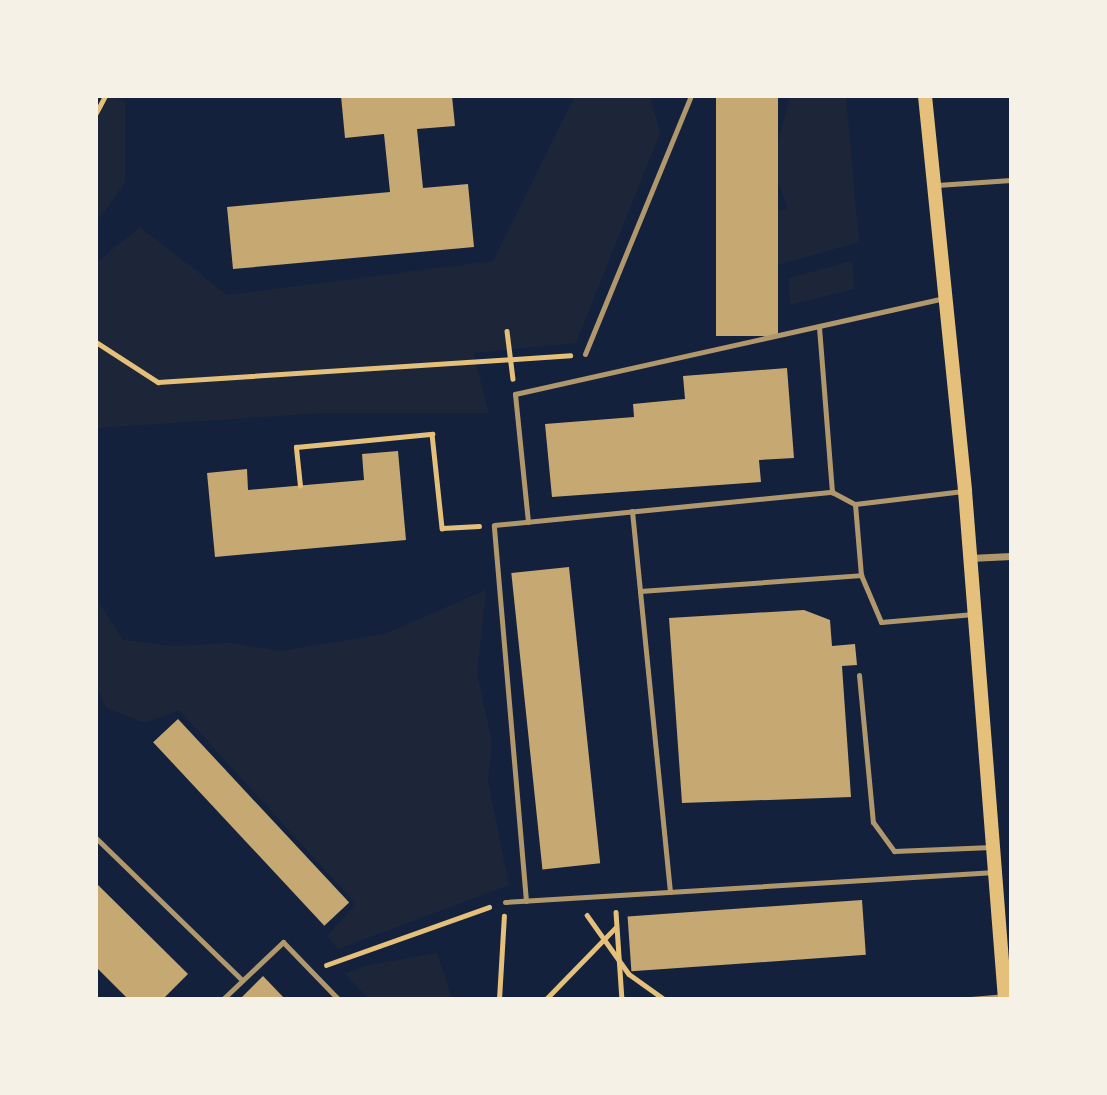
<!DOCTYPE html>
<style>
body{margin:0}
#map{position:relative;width:1107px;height:1095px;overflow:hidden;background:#14213d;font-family:Manrope,sans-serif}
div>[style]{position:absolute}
.green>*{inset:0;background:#1d2539}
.building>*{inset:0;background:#c6a872;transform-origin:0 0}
.path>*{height:4.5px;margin:-2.25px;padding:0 2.25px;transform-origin:2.25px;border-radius:2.25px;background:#e5c07b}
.service>*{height:5px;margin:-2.5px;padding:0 2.5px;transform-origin:2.5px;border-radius:2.5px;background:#b1986c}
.minor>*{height:7px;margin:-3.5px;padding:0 3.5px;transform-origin:3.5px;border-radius:3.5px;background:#b1986c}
.secondary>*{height:14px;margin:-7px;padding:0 7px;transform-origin:7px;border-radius:7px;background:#e5c07b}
span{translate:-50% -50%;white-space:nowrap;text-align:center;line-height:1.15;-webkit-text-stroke:5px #f6f1e7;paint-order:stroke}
.frame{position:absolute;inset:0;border:98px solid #f6f1e7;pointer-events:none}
</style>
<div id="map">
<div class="green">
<div style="clip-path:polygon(96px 96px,114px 96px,125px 103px,125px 182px,101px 217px,96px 214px)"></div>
<div style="clip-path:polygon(575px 96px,650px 96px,660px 133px,576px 343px,473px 353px,489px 413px,324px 413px,96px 428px,96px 263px,140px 227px,227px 295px,493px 261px)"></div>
<div style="clip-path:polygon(790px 96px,846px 96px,859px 242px,724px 280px,752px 241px,751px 211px,788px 210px,772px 165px)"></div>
<div style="clip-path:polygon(852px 261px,854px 289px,790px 305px,789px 278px)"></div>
<div style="clip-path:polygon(486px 590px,477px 674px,492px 741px,488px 782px,509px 885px,338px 949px,327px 936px,356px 904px,179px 710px,145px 723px,106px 708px,96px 687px,96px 598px,123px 640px,173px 646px,230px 643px,281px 651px,384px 634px)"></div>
<div style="clip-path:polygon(437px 953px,452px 999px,369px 999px,345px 974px,364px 966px)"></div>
</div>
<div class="building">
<div style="clip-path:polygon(341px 96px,452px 96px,455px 126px,417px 129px,423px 188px,468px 184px,474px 247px,233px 269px,227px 207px,390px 192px,384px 134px,345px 138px)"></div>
<div style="left:716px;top:96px;width:62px;height:240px"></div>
<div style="clip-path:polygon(787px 368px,794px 458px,759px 460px,761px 482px,552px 497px,545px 424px,634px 417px,633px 404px,685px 399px,683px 376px)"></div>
<div style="clip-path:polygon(398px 451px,406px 540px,215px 557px,207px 473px,247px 469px,248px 490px,364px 480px,362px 454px)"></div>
<div style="left:569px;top:567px;width:298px;height:58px;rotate:84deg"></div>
<div style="clip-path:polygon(804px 610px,830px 620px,832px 646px,855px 644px,857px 665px,842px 666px,851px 797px,682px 803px,669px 618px)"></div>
<div style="left:178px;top:719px;width:251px;height:34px;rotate:47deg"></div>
<div style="clip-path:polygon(96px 883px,188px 974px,163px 999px,128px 999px,96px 967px)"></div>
<div style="left:862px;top:900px;width:55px;height:235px;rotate:86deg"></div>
<div style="clip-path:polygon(263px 976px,285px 999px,240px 999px)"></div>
</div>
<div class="path">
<div style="left:96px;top:113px;width:19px;rotate:-62deg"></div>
<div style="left:507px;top:331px;width:48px;rotate:82.9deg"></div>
<div style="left:96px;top:342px;width:74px;rotate:32.8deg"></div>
<div style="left:158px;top:382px;width:413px;rotate:-3.7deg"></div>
<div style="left:300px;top:486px;width:39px;rotate:-96deg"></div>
<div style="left:296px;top:447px;width:137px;rotate:-5.5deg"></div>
<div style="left:432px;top:434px;width:95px;rotate:83.9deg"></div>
<div style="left:442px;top:528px;width:37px;rotate:-3deg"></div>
<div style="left:616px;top:912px;width:87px;rotate:86.1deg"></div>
<div style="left:587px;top:915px;width:72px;rotate:54.6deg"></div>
<div style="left:629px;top:974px;width:43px;rotate:35.5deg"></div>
<div style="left:326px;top:965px;width:173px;rotate:-19.6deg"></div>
<div style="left:499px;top:999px;width:83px;rotate:-86.6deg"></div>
<div style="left:546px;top:999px;width:100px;rotate:-45.8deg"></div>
</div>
<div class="service">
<div style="left:937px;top:185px;width:74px;rotate:-3.9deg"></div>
<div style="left:819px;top:327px;width:166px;rotate:85.5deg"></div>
<div style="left:585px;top:354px;width:279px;rotate:-67.7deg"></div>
<div style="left:855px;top:504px;width:109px;rotate:-6.9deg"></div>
<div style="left:632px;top:511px;width:80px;rotate:84.3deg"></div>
<div style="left:528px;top:522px;width:129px;rotate:-95.8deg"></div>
<div style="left:515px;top:394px;width:440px;rotate:-12.6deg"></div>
<div style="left:859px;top:675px;width:148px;rotate:84.6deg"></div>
<div style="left:873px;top:822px;width:36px;rotate:54deg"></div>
<div style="left:894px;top:851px;width:98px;rotate:-2.3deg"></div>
<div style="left:96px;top:838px;width:204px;rotate:44.2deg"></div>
<div style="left:670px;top:892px;width:302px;rotate:-95.7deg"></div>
<div style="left:640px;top:591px;width:222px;rotate:-4.1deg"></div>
<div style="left:861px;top:575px;width:51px;rotate:66.9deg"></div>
<div style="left:881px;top:622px;width:93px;rotate:-4.9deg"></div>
<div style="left:526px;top:901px;width:377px;rotate:-94.9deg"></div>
<div style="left:494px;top:525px;width:340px;rotate:-5.6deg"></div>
<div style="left:832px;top:492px;width:26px;rotate:28deg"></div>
<div style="left:855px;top:504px;width:71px;rotate:85.2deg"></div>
<div style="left:505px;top:902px;width:491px;rotate:-3.5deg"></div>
<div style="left:223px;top:999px;width:83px;rotate:-43.5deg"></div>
<div style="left:283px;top:942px;width:79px;rotate:46deg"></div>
<div style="left:971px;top:999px;width:32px;rotate:-5deg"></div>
</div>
<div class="minor">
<div style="left:970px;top:558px;width:41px;rotate:-2.8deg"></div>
</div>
<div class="secondary">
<div style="left:925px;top:96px;width:397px;rotate:84.2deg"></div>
<div style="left:965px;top:491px;width:510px;rotate:85.5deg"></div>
</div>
<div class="frame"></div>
</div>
